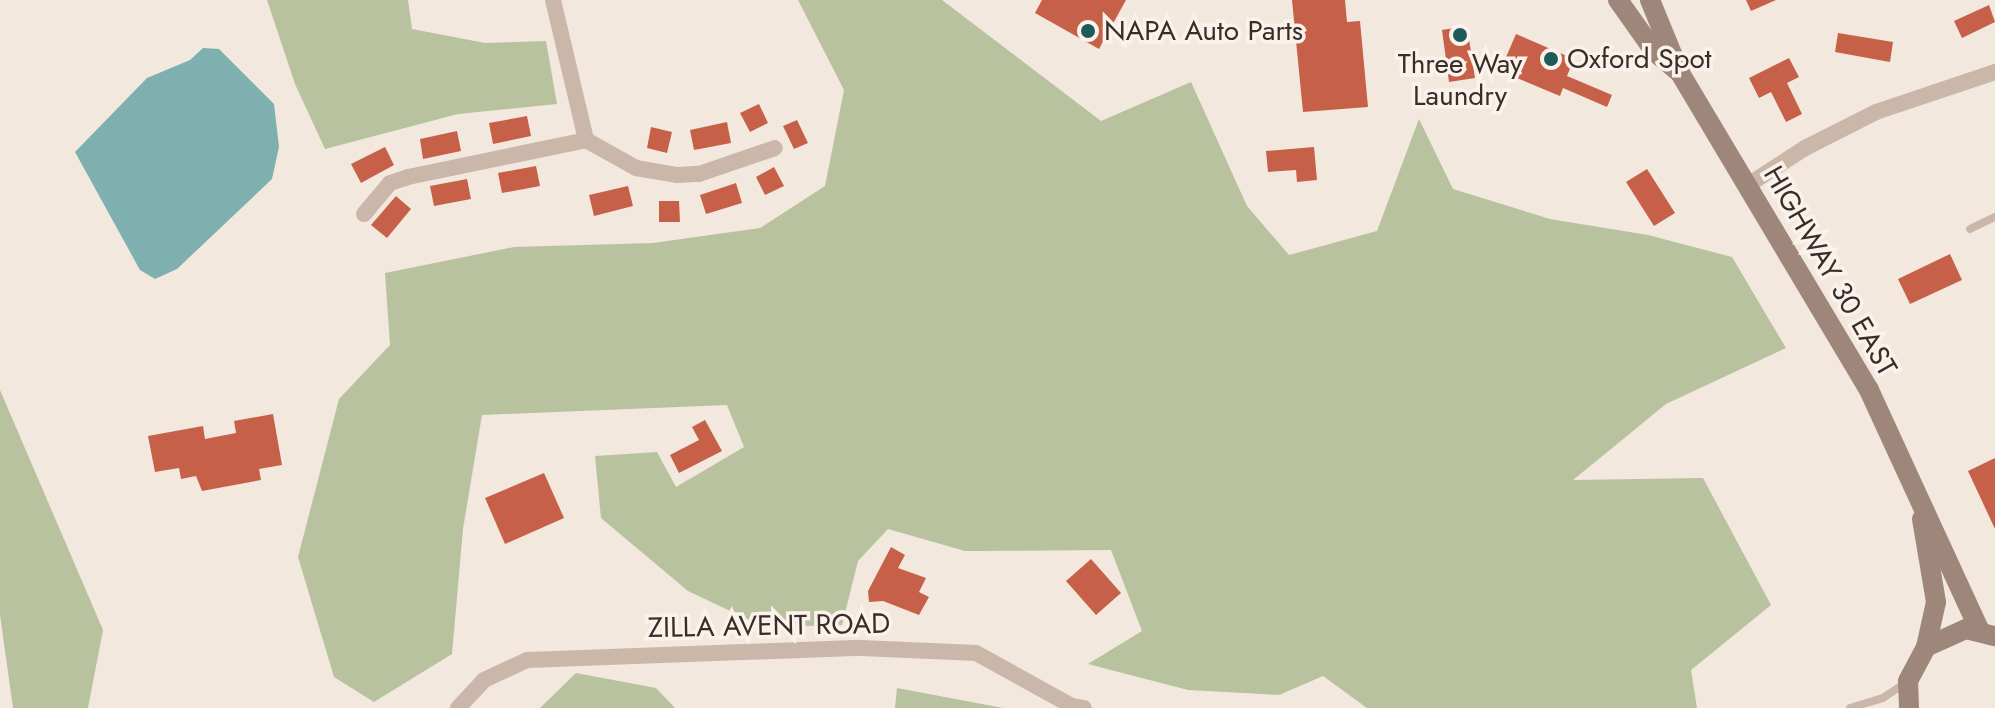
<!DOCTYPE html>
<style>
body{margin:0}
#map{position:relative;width:1995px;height:708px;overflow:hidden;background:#f3e8de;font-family:Jost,sans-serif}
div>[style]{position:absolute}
.green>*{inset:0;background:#b8c29e}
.water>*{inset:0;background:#7db0af}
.building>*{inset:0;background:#c66049}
.service>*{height:8px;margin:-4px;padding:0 4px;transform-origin:4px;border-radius:4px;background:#cbb7aa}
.minor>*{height:16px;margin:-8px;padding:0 8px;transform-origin:8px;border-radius:8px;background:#cbb7aa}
.secondary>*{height:20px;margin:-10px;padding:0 10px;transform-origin:10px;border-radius:10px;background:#9f867b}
.dots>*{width:22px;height:22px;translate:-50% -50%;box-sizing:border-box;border:4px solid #faf2eb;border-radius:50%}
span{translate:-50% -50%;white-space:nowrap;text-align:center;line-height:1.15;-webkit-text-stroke:7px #faf2eb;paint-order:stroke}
.poi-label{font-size:28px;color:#392d2a}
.left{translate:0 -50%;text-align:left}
.street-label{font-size:28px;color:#392d2a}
</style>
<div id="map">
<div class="green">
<div style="clip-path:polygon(267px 0,408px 0,412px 29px,485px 43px,546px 41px,557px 104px,458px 114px,325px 149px,295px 84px)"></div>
<div style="clip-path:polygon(798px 0,942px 0,1101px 121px,1191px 82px,1247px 206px,1289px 255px,1377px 231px,1419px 119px,1453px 189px,1550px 219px,1648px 235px,1732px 257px,1786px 348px,1666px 404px,1573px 480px,1703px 478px,1771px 605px,1691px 670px,1697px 708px,1367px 708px,1323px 676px,1279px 695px,1188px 690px,1088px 664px,1142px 631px,1111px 550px,965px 551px,888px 529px,858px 561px,842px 625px,764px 627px,688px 591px,601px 518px,595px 456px,657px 452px,676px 487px,744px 447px,727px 405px,482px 415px,463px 529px,452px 654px,374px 702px,334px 677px,298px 557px,339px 399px,390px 345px,385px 273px,514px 247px,653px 243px,760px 228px,825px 186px,844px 90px)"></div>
<div style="clip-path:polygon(0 390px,103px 630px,88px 708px,13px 708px,0 615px)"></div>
<div style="clip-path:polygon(576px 673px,656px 688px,675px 708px,540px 708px)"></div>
<div style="clip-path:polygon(897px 688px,1003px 708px,895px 708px)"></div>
</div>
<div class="water">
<div style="clip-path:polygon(203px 48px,219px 49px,274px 104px,279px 147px,272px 179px,177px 269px,155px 279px,140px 270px,75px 152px,147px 78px,190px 60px)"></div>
</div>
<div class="building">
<div style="clip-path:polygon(1042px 0,1126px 0,1099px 49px,1035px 13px)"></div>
<div style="clip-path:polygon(1292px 0,1345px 0,1347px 22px,1360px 21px,1368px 107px,1303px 112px)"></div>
<div style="clip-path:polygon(1746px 0,1776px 0,1751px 11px)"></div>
<div style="clip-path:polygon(1989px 5px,1995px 22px,1962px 38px,1954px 21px)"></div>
<div style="clip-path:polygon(1467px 26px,1475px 78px,1449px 82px,1442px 30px)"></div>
<div style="clip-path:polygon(1838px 33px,1893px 42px,1890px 62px,1835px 52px)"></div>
<div style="clip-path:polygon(1516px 34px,1574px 59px,1567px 76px,1612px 95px,1607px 107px,1563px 88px,1560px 96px,1500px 71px)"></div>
<div style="clip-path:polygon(1789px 58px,1799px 77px,1787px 83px,1802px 114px,1786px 122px,1771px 92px,1759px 98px,1749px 78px)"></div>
<div style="clip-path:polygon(759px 104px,768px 123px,750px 132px,740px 113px)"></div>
<div style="clip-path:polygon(527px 116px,531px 136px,493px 144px,489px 123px)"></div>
<div style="clip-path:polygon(797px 120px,808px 143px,794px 149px,783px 126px)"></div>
<div style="clip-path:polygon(727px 122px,731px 143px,694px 150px,690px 130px)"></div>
<div style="clip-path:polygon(651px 127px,672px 132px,667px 153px,647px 148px)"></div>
<div style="clip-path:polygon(457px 131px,461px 151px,423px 159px,420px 139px)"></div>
<div style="clip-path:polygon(385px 147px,394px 165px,361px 183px,351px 164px)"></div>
<div style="clip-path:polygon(1314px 147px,1317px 180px,1297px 182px,1296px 170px,1268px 172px,1266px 151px)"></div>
<div style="clip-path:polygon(536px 166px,540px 186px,502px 193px,498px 173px)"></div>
<div style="clip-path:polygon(774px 167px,784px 186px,765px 195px,756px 177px)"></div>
<div style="clip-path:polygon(1647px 169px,1675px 213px,1654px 226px,1626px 182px)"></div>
<div style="clip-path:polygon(467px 179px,471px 199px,434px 206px,430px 186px)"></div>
<div style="clip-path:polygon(736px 183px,742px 203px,706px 214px,700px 195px)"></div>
<div style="clip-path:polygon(628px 186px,633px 206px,594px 216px,589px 195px)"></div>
<div style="clip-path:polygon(396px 196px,411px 209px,387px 238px,371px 225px)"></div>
<div style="clip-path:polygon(659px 201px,679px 201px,680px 222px,659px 222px)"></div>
<div style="clip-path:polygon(1950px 254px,1962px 280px,1910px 304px,1898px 279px)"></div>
<div style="clip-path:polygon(273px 414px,282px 465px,259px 469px,261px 480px,202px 491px,196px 476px,181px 479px,179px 468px,155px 472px,148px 436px,203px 426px,205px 439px,236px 433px,234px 421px)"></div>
<div style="clip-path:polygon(705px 420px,722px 451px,679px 473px,670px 455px,699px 440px,692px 427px)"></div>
<div style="clip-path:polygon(1995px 458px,1995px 529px,1968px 471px)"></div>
<div style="clip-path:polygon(544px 473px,564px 518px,505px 544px,485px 498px)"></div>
<div style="clip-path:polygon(891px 547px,905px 555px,898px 568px,926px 578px,919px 592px,929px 597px,919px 615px,883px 601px,869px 602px,868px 591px)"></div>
<div style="clip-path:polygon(1091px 559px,1121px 593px,1096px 615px,1066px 581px)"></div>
</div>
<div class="service">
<div style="left:1970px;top:229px;width:28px;rotate:-26deg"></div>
<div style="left:1850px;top:708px;width:34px;rotate:-17deg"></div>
<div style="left:1883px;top:698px;width:25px;rotate:-34deg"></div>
</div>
<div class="minor">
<div style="left:553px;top:0;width:144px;rotate:76.7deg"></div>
<div style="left:586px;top:140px;width:57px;rotate:29.2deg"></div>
<div style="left:636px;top:168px;width:42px;rotate:9.7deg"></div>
<div style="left:677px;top:175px;width:22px;rotate:-3deg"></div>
<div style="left:699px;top:174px;width:80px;rotate:-18.9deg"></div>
<div style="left:1748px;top:185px;width:68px;rotate:-33deg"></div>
<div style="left:1805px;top:148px;width:80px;rotate:-26.9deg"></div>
<div style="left:1876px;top:112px;width:126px;rotate:-18.6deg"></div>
<div style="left:364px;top:214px;width:40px;rotate:-50deg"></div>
<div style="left:390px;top:183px;width:19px;rotate:-18deg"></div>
<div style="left:408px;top:177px;width:182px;rotate:-11.7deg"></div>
<div style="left:458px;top:708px;width:38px;rotate:-47deg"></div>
<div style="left:484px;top:680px;width:47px;rotate:-24.9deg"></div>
<div style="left:527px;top:660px;width:334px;rotate:-2.1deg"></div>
<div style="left:861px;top:648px;width:115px;rotate:2.5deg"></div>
<div style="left:976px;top:653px;width:110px;rotate:28.9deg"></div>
<div style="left:1072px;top:706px;width:12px;rotate:9deg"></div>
</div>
<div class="secondary">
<div style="left:1618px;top:0;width:64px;rotate:54.6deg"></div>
<div style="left:1655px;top:52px;width:33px;rotate:40deg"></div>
<div style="left:1650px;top:0;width:79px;rotate:67.7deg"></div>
<div style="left:1680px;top:73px;width:369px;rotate:59.2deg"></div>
<div style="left:1869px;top:390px;width:265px;rotate:65.3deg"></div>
<div style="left:1922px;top:519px;width:84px;rotate:80.4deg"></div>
<div style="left:1936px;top:602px;width:46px;rotate:102.5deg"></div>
<div style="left:1909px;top:708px;width:27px;rotate:-92deg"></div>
<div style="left:1908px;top:681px;width:38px;rotate:-62deg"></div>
<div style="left:1926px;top:647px;width:44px;rotate:-24.2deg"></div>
<div style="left:1966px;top:629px;width:30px;rotate:14deg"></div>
</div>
<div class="dots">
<div style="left:1088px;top:31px;background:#1f5a5a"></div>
<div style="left:1460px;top:35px;background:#1f5a5a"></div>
<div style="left:1551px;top:59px;background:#1f5a5a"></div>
</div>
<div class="poi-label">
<span class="left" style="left:1104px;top:31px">NAPA Auto Parts</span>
<span class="left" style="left:1567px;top:59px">Oxford Spot</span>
<span style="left:1460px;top:80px">Three Way<br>Laundry</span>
</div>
<div class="street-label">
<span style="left:1830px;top:271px;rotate:60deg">HIGHWAY 30 EAST</span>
<span style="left:769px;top:626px;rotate:-1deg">ZILLA AVENT ROAD</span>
</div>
</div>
